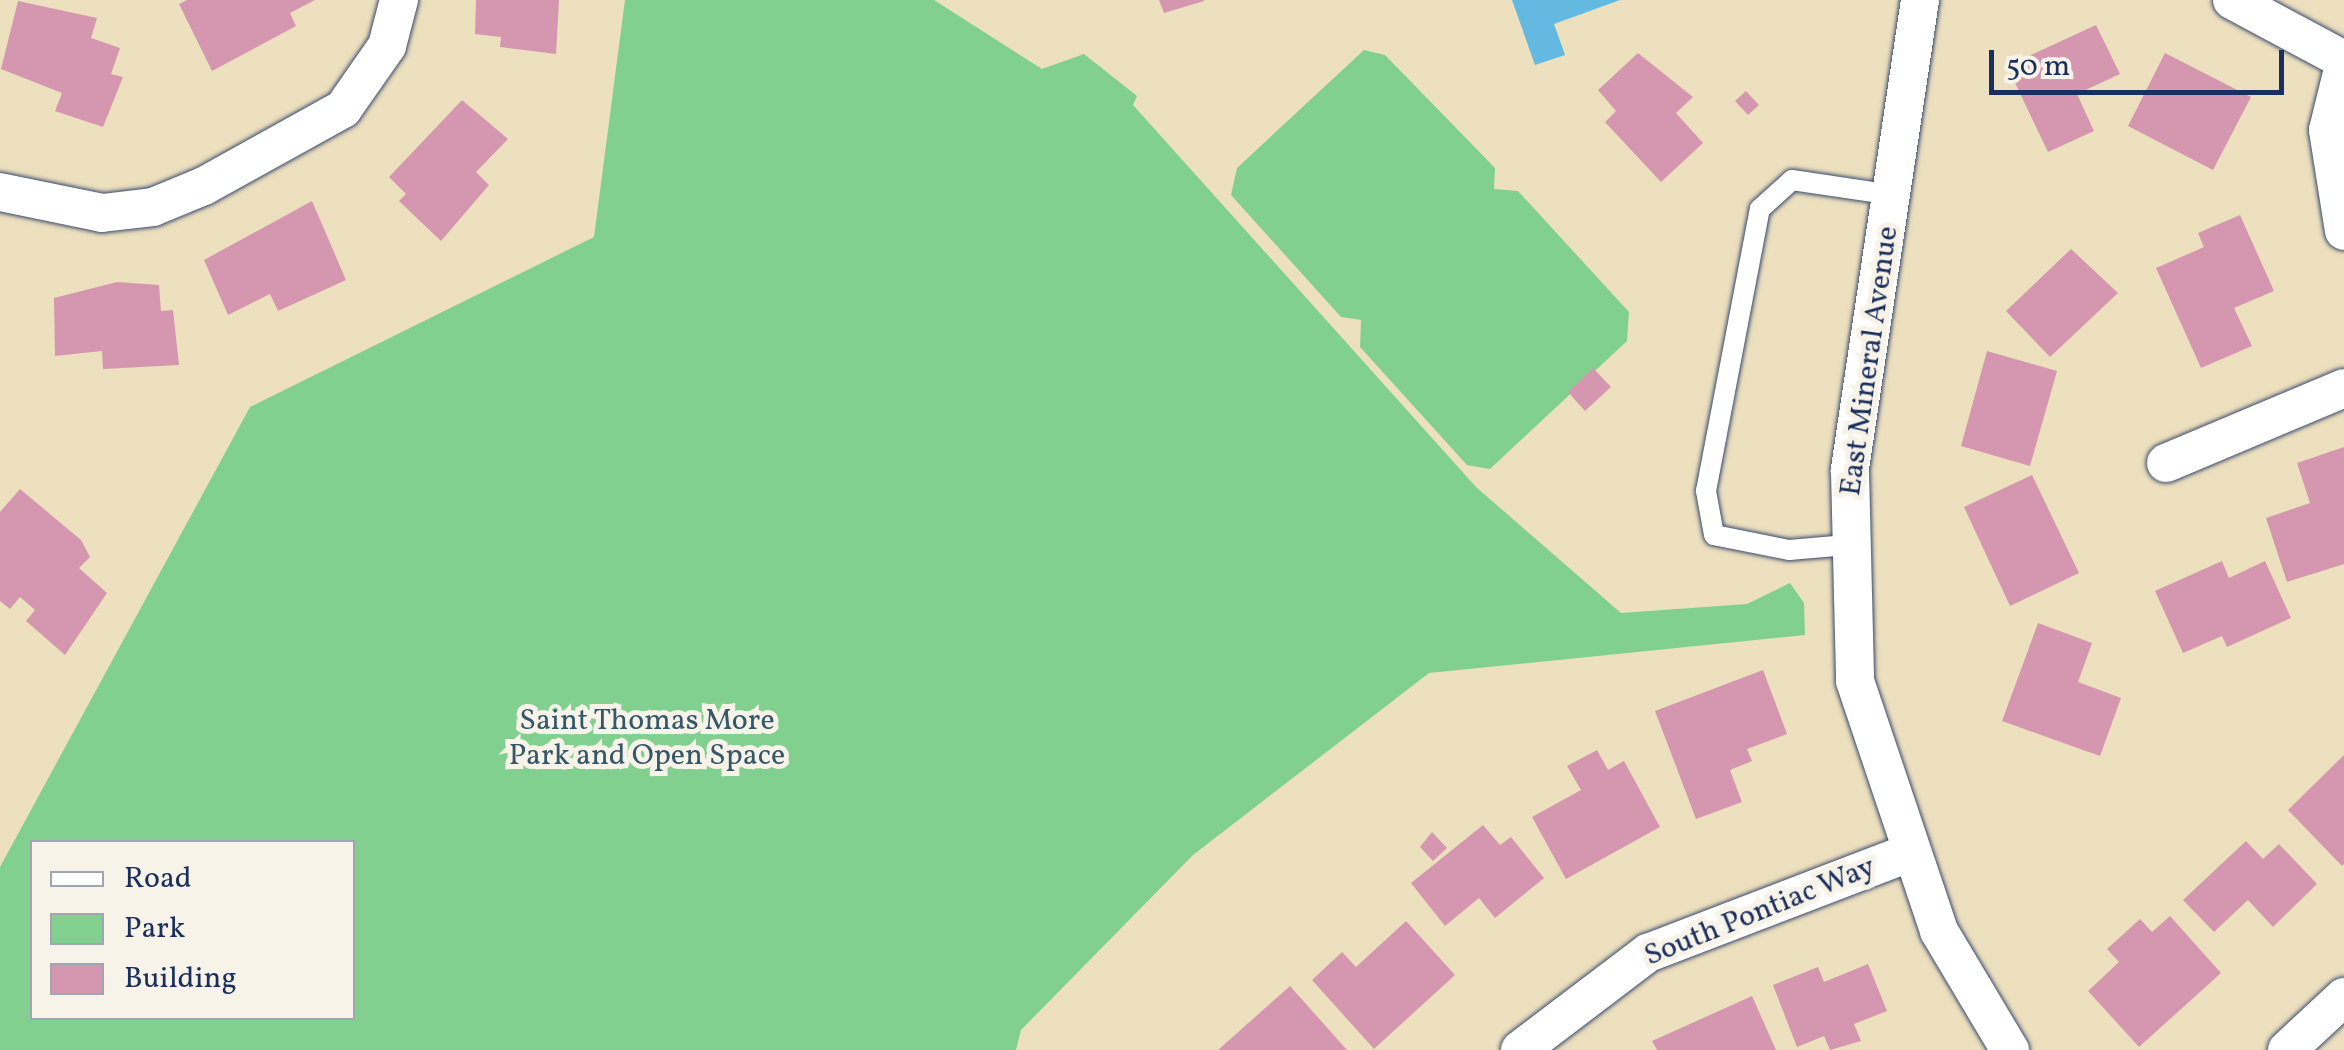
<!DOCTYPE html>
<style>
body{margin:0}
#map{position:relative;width:2344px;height:1050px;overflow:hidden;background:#ede0bf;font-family:Vollkorn,serif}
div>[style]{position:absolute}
.green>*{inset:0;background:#81d090}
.water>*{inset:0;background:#63b9e0}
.building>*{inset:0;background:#d597af}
.roads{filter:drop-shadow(0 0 2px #3a4a6d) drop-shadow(0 0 2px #3a4a6d)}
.lane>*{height:20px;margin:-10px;padding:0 10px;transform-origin:10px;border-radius:10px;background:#fff}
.street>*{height:38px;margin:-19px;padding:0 19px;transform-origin:19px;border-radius:19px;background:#fff}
span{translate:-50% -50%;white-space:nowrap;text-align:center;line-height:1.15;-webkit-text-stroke:10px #f7f3e8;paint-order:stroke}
.street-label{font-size:30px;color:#1b2f5e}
.park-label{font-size:30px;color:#34576a}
.legend{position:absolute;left:30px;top:840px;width:325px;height:180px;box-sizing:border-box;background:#f7f3e8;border:2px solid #9fa5b1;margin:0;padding:12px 18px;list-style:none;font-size:30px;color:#1b2f5e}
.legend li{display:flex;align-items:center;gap:20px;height:50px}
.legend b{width:50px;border:2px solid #9fa5b1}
.scale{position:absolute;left:1989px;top:50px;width:295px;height:45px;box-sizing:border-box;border:5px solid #1b2f5e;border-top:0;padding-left:12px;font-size:30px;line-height:35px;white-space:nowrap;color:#1b2f5e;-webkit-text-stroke:8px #f7f3e8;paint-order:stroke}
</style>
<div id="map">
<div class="green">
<div style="clip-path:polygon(evenodd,625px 0,934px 0,1042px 69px,1084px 54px,1137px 96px,1133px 105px,1476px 487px,1621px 613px,1747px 604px,1790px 583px,1804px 603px,1805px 635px,1429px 673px,1193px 855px,1021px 1030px,1016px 1050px,0 1050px,0 867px,250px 407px,594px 237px,625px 0,32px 842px,352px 842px,352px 1018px,32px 1018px,32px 842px)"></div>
<div style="clip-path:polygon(1364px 50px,1385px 55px,1495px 168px,1494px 189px,1518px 191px,1629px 312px,1627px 341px,1490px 469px,1467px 465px,1360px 347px,1361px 320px,1341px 317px,1231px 195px,1237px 168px)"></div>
</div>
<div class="water">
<div style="clip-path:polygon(1512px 0,1620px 0,1554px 24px,1565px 55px,1535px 65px)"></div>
</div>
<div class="building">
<div style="clip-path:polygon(187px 0,315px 0,290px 13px,296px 26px,212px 71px,179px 4px)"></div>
<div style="clip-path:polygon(476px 0,559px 0,556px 54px,500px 47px,501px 37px,475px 34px)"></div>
<div style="clip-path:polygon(1159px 0,1204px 0,1204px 1px,1164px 13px)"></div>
<div style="clip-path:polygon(18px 1px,97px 18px,91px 38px,120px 48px,111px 74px,123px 77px,103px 127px,55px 111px,62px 93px,1px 69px)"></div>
<div style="clip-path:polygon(2096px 25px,2120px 74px,2077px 94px,2094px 131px,2048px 152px,2007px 66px)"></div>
<div style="clip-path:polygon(1638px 53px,1693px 97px,1676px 113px,1703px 143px,1661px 182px,1605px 122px,1616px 111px,1598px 90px)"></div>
<div style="clip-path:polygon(2165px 53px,2251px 97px,2213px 170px,2128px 126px)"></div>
<div style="clip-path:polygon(1746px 91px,1759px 105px,1748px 115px,1735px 101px)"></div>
<div style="clip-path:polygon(462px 100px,508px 139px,476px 172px,489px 185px,441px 241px,399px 201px,406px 194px,389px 177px)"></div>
<div style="clip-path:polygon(312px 201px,346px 280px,278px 311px,270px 294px,228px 315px,204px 260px)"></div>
<div style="clip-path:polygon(2240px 215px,2274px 291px,2234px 308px,2252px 346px,2201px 368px,2156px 268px,2204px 247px,2198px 233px)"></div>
<div style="clip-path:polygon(2071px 249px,2118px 293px,2050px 357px,2006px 311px)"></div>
<div style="clip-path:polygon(117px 282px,159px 285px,161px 311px,173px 310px,179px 365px,103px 369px,102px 351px,55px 356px,54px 298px)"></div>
<div style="clip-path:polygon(1987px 351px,2057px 371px,2030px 466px,1961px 446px)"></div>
<div style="clip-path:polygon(1593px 368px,1611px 387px,1585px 411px,1568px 392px)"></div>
<div style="clip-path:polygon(2344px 447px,2344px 564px,2287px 582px,2266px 518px,2310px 503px,2297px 463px)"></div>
<div style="clip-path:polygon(2032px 475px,2079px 573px,2010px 606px,1964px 507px)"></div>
<div style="clip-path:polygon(20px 489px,81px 540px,90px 557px,79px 568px,107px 593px,65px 655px,26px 621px,35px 610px,20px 597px,10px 609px,0 601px,0 512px)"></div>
<div style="clip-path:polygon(2222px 561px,2229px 578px,2265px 561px,2291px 618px,2227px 647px,2222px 636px,2183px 653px,2155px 591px)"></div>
<div style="clip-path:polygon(2038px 623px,2092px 643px,2078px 682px,2121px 698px,2100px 756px,2002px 721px)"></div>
<div style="clip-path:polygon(1763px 670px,1787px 734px,1747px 749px,1752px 761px,1730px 770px,1742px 802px,1696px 819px,1655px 711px)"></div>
<div style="clip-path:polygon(1597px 750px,1608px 770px,1624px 761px,1660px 827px,1566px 879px,1532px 817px,1581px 790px,1567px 766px)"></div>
<div style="clip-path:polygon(2344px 755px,2344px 864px,2342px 866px,2288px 810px)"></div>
<div style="clip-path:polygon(1483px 825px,1500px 845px,1511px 837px,1544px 878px,1495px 918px,1479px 898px,1445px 926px,1411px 883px)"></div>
<div style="clip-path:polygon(1432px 832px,1447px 848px,1433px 861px,1420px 847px)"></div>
<div style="clip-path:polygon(2246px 841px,2263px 859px,2279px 844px,2317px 884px,2273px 927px,2248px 900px,2214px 932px,2183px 900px)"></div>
<div style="clip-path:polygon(2170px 916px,2221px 973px,2139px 1047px,2088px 991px,2119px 962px,2107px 949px,2140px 919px,2152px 932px)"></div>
<div style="clip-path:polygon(1406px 921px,1455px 975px,1374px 1049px,1312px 980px,1342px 952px,1356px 967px)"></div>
<div style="clip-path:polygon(1868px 964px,1887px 1011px,1854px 1024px,1861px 1041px,1830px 1050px,1824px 1036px,1797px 1047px,1773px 985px,1818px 967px,1824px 982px)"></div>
<div style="clip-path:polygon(1290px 986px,1347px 1050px,1218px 1050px)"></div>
<div style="clip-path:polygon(1752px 996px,1776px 1050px,1657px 1050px,1652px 1041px)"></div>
</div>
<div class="roads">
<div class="lane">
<div style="left:1847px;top:545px;width:58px;rotate:175.1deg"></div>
<div style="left:1789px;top:550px;width:76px;rotate:-168.7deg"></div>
<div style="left:1714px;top:535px;width:45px;rotate:-100.3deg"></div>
<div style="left:1706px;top:491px;width:287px;rotate:-79.2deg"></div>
<div style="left:1760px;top:209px;width:43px;rotate:-42.2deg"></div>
<div style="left:1792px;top:180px;width:103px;rotate:8.4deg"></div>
</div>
<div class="street">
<div style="left:1920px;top:0;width:476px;rotate:98.5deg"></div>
<div style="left:1850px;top:471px;width:210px;rotate:88.6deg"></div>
<div style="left:1855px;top:681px;width:264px;rotate:71.4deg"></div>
<div style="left:1939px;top:931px;width:139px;rotate:59.2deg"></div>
<div style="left:2232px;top:0;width:127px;rotate:28.2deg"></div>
<div style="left:2344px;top:65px;width:67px;rotate:103.8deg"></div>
<div style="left:2328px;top:130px;width:102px;rotate:81deg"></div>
<div style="left:0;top:192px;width:104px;rotate:11.6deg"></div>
<div style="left:102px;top:213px;width:51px;rotate:-6.7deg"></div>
<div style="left:153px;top:207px;width:55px;rotate:-22.4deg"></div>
<div style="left:204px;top:186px;width:159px;rotate:-29deg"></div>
<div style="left:343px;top:109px;width:77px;rotate:-55.1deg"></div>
<div style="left:387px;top:46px;width:48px;rotate:-75.4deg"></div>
<div style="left:2166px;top:463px;width:193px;rotate:-22.8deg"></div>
<div style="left:1520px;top:1050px;width:161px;rotate:-37.2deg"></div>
<div style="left:1648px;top:953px;width:279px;rotate:-21deg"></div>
<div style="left:2287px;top:1050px;width:78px;rotate:-42.9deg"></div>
</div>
</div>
<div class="street-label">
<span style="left:1870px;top:361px;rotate:-82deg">East Mineral Avenue</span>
<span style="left:1760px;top:912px;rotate:-22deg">South Pontiac Way</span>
</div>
<div class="park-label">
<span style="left:647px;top:738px">Saint Thomas More<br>Park and Open Space</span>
</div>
<ul class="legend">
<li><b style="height:12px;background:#fff"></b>Road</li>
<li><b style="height:28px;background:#81d090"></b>Park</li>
<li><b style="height:28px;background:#d597af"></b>Building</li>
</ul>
<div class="scale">50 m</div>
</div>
